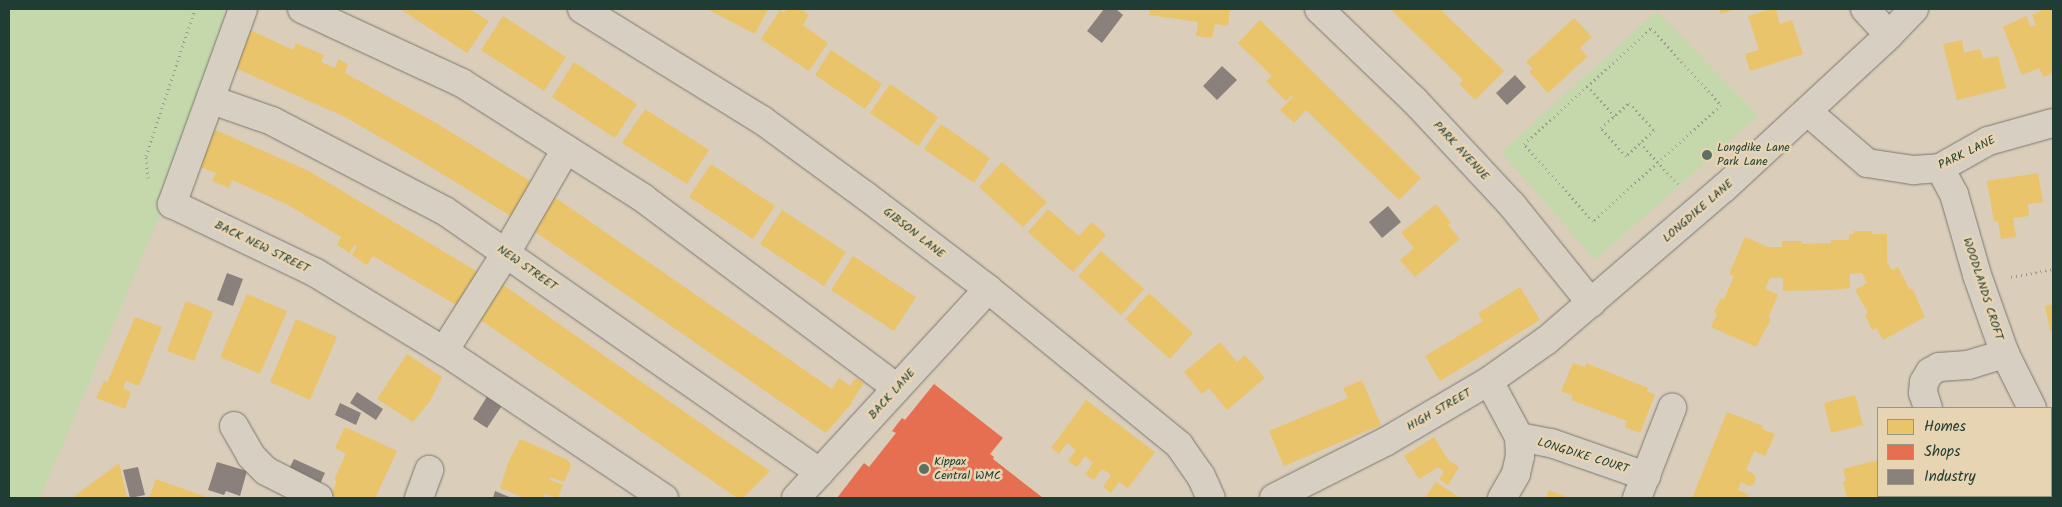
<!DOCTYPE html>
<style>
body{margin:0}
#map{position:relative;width:2062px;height:507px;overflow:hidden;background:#dacdba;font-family:Kalam,sans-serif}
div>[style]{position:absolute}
.green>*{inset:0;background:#c5d8ac}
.homes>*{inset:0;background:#e9c46a}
.shops>*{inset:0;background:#e76f51}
.industry>*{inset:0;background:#8a817c}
.path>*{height:3px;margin-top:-1.5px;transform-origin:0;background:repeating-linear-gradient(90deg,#9b9990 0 1px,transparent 0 5px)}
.roads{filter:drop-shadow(0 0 1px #79786e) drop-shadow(0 0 1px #79786e)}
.minor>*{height:28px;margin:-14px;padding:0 14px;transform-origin:14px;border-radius:14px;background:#d7cfc2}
.major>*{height:28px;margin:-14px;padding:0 14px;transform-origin:14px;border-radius:14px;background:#d7cfc2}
.dots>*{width:14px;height:14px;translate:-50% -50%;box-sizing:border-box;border:2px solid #e7d4b2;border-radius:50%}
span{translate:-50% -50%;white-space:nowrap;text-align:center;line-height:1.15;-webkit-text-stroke:5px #e7d4b2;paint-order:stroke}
.poi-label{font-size:12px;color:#1f3d34}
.left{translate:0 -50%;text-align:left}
.street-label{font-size:12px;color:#1f3d34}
.frame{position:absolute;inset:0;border:10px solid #1f3d34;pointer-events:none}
.legend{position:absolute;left:1877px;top:407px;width:175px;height:90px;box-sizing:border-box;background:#e7d4b2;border:1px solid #979880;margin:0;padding:6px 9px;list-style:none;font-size:15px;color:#1f3d34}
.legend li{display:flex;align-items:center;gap:10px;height:25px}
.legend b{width:25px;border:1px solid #979880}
</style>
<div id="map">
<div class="green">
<div style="clip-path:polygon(9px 9px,226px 9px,162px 210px,40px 498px,9px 498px)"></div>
<div style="clip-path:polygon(1657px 11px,1758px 116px,1595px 260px,1501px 152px)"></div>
</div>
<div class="homes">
<div style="clip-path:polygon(405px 9px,469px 9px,489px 21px,467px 53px,403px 11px)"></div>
<div style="clip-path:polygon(707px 9px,768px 9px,755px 34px)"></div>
<div style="clip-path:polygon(787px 9px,801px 9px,809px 15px,803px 25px,828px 43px,809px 71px,761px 39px,780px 10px,784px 13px)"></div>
<div style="clip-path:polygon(1150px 9px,1230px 9px,1228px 26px,1215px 24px,1212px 38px,1196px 36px,1198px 22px,1149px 15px)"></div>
<div style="clip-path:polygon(1390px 9px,1440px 9px,1504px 71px,1475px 100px,1459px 84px,1463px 80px)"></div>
<div style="clip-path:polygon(1719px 9px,1736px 9px,1721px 14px)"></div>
<div style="clip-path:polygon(1771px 9px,1776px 9px,1780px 24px,1792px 20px,1803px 54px,1750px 71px,1745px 54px,1759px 50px,1748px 16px)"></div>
<div style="clip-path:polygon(2045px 9px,2053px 9px,2053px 73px,2044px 77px,2039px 68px,2022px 75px,2003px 27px,2026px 16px,2031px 27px,2036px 25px,2032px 15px)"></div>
<div style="clip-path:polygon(503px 16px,566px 57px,544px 91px,481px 50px)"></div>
<div style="clip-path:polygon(1574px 18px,1592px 37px,1580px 48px,1587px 57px,1548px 93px,1529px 72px,1533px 69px,1526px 62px)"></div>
<div style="clip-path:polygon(1260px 20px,1421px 178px,1399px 200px,1306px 110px,1294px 123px,1280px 110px,1293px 97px,1292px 95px,1286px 101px,1266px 81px,1272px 76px,1238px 43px)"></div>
<div style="clip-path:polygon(250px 30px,293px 50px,296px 43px,324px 55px,321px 62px,335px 68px,338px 59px,348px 64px,345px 73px,436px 123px,540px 187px,519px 221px,416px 158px,345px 117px,233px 67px)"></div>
<div style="clip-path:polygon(1962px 40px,1964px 53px,1980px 49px,1983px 59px,1998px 56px,2006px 88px,1957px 100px,1943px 44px)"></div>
<div style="clip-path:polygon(831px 50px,882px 84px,865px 109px,815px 75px)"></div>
<div style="clip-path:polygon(574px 62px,637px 104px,615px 138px,552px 97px)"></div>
<div style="clip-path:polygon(890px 84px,938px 117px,918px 146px,870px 113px)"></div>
<div style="clip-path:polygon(645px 109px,709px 150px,687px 184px,622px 143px)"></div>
<div style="clip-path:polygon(941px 124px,990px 158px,974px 183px,924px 149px)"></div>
<div style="clip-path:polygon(213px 129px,307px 170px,483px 275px,463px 309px,373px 256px,367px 265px,352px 255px,357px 246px,354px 245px,350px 253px,337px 245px,341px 237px,288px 205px,232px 180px,229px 188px,212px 181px,216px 173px,197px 166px)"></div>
<div style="clip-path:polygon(1002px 162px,1047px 202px,1023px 227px,979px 187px)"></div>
<div style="clip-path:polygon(711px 164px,775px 206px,753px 239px,689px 197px)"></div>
<div style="clip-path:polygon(2038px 173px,2043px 202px,2028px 204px,2029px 216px,2013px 218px,2016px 237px,2001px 239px,1998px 221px,1994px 222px,1987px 181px)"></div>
<div style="clip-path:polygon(553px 196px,832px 389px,839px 378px,850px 386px,856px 378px,864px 383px,851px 402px,852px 403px,826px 433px,531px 229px)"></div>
<div style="clip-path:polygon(1436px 204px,1451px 223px,1448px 225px,1460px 239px,1415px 277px,1400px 260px,1414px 248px,1401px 233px)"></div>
<div style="clip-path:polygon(1048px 209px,1079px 236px,1092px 222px,1106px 235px,1073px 272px,1028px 232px)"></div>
<div style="clip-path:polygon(782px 210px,846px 252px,824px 286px,760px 244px)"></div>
<div style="clip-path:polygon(1854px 231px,1872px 231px,1872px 234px,1887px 234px,1887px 262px,1892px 270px,1898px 267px,1910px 290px,1912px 288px,1925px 317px,1883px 340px,1876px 328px,1872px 330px,1865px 315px,1868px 313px,1855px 290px,1867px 283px,1862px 273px,1850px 274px,1850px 288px,1832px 290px,1783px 291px,1783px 278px,1770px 278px,1765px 289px,1778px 295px,1768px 318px,1771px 319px,1756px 347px,1711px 327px,1717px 314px,1714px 312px,1721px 298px,1724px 299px,1734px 276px,1729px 274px,1745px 237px,1768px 247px,1782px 247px,1782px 241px,1802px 241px,1802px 244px,1831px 243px,1831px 240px,1849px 240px,1849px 234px,1854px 234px)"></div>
<div style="clip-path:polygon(1101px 251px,1144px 289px,1121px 315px,1078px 276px)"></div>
<div style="clip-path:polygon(853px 256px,916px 297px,894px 331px,831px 290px)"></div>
<div style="clip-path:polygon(499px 282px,716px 434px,770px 471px,743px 498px,737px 498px,475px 316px)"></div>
<div style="clip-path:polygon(1520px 287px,1540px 320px,1440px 381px,1425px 356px,1483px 321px,1478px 313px)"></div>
<div style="clip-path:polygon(1149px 293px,1193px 333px,1170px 359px,1125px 319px)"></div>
<div style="clip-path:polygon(247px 294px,287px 311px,260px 374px,220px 357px)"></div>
<div style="clip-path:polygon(186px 301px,213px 312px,194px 361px,167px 351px)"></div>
<div style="clip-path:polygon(2053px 304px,2053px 331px,2050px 331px,2045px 306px)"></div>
<div style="clip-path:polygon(135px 317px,162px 327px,139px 386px,126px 381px,123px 388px,131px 392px,125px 409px,96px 398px,104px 381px,107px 383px)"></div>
<div style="clip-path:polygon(296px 319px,337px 337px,310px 400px,270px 382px)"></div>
<div style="clip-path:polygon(1220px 342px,1237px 362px,1245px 355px,1265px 378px,1227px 410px,1209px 388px,1202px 394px,1184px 372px)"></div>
<div style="clip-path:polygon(407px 354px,442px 377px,430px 401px,413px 422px,377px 399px)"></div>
<div style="clip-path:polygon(1573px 363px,1585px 367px,1586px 363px,1648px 388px,1647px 391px,1655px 395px,1640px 433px,1625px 427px,1627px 421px,1571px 400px,1573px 396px,1561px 391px)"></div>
<div style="clip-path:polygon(1362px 380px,1381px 425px,1284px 466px,1269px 431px,1348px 398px,1343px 388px)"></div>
<div style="clip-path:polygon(1855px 395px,1863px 425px,1831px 433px,1824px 403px)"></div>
<div style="clip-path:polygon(1086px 400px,1155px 452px,1128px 488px,1119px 482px,1111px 493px,1103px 487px,1111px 475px,1102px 469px,1094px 480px,1085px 474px,1093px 463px,1085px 456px,1077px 467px,1068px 461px,1076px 450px,1067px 443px,1059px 454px,1051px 448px)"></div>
<div style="clip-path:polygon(1727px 412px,1763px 426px,1762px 429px,1775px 434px,1765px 456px,1754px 451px,1746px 470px,1754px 474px,1756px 479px,1754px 484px,1749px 486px,1741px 482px,1738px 490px,1748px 494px,1747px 498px,1692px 498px)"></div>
<div style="clip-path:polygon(345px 427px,397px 451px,375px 498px,339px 498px,331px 495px,337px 481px,334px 480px,346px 454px,335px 448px)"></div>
<div style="clip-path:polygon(1434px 437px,1448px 460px,1459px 467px,1448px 485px,1439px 479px,1444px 472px,1438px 467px,1419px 479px,1404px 456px)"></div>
<div style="clip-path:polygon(520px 439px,568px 460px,571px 466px,564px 482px,551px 477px,550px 480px,563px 485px,558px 498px,544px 494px,543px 498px,525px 498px,500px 488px,508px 463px)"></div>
<div style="clip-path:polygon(1878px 460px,1878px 496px,1899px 496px,1900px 498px,1847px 498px,1843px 482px,1846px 481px,1843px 469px)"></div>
<div style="clip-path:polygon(119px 463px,127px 497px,125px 498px,72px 498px)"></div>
<div style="clip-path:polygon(156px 479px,209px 498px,149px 498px)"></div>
<div style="clip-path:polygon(1436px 482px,1460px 498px,1425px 498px)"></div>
<div style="clip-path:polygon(1549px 490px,1569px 498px,1546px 498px)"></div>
<div style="clip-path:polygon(1998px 496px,2034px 496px,2037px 498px,1996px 498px)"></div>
</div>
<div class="shops">
<div style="clip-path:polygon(934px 384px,1003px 438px,990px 454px,994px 457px,993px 459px,1043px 498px,837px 498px,864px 463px,869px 467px,896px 433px,892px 431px,902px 418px,905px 420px)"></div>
</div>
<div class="industry">
<div style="clip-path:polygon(1104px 9px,1116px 9px,1123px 15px,1102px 43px,1087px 31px)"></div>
<div style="clip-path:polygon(1222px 66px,1237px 80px,1217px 100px,1203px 86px)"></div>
<div style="clip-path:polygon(1515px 75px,1526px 87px,1507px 105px,1496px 93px)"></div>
<div style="clip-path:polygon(1388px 206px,1401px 222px,1382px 238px,1369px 222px)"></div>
<div style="clip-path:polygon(227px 273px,243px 279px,233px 306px,217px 300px)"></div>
<div style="clip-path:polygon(357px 392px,383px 409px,376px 420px,350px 403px)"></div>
<div style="clip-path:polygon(488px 395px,503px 404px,487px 428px,473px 419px)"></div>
<div style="clip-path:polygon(340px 403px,361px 413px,356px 425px,335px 415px)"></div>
<div style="clip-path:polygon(294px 459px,325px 473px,318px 488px,287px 473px)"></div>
<div style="clip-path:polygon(217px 462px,247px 471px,240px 496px,226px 491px,224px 495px,208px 490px)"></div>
<div style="clip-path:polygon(138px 467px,145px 495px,130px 498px,123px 470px)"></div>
<div style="clip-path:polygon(495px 491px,512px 498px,493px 498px)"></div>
</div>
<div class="path">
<div style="left:1651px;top:28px;width:104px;rotate:47.7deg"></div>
<div style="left:1721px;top:105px;width:173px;rotate:137.8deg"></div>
<div style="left:1593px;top:221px;width:103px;rotate:-131.9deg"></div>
<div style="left:1524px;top:144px;width:172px;rotate:-42.4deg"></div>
<div style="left:1587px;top:86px;width:41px;rotate:47deg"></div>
<div style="left:1629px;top:103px;width:37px;rotate:47deg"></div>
<div style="left:1654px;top:130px;width:38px;rotate:137deg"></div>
<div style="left:1626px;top:156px;width:38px;rotate:-132deg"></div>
<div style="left:1601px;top:128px;width:38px;rotate:-42deg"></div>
<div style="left:1640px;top:143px;width:59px;rotate:47.1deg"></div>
<div style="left:148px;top:178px;width:22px;rotate:-95deg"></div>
<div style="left:146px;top:156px;width:155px;rotate:-71.6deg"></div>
<div style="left:2011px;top:277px;width:43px;rotate:-10.8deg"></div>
</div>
<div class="roads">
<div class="minor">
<div style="left:243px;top:9px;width:208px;rotate:110deg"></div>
<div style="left:172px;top:204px;width:160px;rotate:25.6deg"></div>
<div style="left:316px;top:273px;width:150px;rotate:31.4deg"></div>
<div style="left:444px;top:351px;width:265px;rotate:33.8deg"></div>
<div style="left:302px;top:9px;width:176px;rotate:24.8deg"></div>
<div style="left:462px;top:83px;width:214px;rotate:32.4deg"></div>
<div style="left:643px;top:198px;width:317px;rotate:36.8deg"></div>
<div style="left:582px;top:9px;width:211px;rotate:31.7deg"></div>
<div style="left:762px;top:120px;width:129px;rotate:36.2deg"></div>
<div style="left:866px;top:196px;width:153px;rotate:37.3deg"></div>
<div style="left:988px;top:289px;width:247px;rotate:39.2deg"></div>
<div style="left:1179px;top:445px;width:38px;rotate:55deg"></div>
<div style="left:1201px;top:476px;width:24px;rotate:66deg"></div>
<div style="left:1319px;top:9px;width:132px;rotate:43.8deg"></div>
<div style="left:1414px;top:100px;width:144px;rotate:47deg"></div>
<div style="left:1512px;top:205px;width:126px;rotate:51.1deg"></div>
<div style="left:1865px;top:9px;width:35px;rotate:47deg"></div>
<div style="left:212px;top:100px;width:64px;rotate:19.3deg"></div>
<div style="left:272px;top:121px;width:195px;rotate:27.5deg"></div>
<div style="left:445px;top:211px;width:457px;rotate:34.9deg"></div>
<div style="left:1808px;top:112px;width:78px;rotate:40.8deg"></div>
<div style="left:1867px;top:163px;width:47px;rotate:8.7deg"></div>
<div style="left:1913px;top:170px;width:27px;rotate:-4deg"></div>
<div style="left:1940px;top:168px;width:55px;rotate:-29.4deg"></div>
<div style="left:1988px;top:141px;width:67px;rotate:-15.5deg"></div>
<div style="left:1940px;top:168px;width:30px;rotate:62deg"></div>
<div style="left:1954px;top:194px;width:84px;rotate:74.1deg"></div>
<div style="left:1977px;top:275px;width:84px;rotate:70.5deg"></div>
<div style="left:2005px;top:354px;width:60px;rotate:63.4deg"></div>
<div style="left:444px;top:351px;width:116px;rotate:-57.7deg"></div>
<div style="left:506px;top:253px;width:120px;rotate:-60deg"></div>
<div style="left:1489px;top:381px;width:64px;rotate:61.8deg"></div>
<div style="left:1519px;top:437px;width:19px;rotate:87deg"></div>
<div style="left:1520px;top:456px;width:18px;rotate:103deg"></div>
<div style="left:1516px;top:474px;width:28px;rotate:120deg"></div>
<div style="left:1928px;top:408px;width:16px;rotate:-108deg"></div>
<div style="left:1923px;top:393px;width:11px;rotate:-85deg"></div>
<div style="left:1924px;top:382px;width:12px;rotate:-59deg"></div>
<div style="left:1930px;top:372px;width:10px;rotate:-29deg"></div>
<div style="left:1939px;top:367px;width:29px;rotate:-4deg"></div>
<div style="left:1968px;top:365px;width:39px;rotate:-17deg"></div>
<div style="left:234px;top:426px;width:34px;rotate:60deg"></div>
<div style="left:251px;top:456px;width:21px;rotate:45deg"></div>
<div style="left:266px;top:471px;width:59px;rotate:27deg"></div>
<div style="left:1519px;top:437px;width:33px;rotate:11deg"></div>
<div style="left:1551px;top:443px;width:101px;rotate:19.2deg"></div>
<div style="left:2051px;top:438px;width:4px;rotate:63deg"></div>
<div style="left:419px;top:498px;width:30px;rotate:-70deg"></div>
<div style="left:796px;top:498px;width:284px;rotate:-47.4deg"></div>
<div style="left:1637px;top:498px;width:97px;rotate:-68.7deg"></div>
</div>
<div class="major">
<div style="left:1274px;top:498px;width:124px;rotate:-26.8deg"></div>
<div style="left:1385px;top:442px;width:121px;rotate:-30.4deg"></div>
<div style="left:1489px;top:381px;width:71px;rotate:-35.3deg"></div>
<div style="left:1547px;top:340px;width:233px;rotate:-40.7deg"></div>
<div style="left:1724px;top:188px;width:225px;rotate:-42.8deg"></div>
<div style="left:1889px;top:35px;width:36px;rotate:-46deg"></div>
</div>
</div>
<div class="dots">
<div style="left:1707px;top:155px;background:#606f63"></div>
<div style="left:924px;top:469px;background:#606f63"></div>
</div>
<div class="poi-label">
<span class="left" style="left:1717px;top:155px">Longdike Lane<br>Park Lane</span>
<span class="left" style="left:934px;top:469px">Kippax<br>Central WMC</span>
</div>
<div class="street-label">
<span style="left:1461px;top:151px;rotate:47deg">PARK AVENUE</span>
<span style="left:1967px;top:153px;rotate:-26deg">PARK LANE</span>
<span style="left:1698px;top:211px;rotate:-41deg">LONGDIKE LANE</span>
<span style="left:914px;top:233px;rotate:38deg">GIBSON LANE</span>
<span style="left:262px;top:247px;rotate:26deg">BACK NEW STREET</span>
<span style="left:527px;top:268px;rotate:35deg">NEW STREET</span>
<span style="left:1983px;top:289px;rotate:72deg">WOODLANDS CROFT</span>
<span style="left:892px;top:394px;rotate:-48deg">BACK LANE</span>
<span style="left:1439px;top:410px;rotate:-30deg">HIGH STREET</span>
<span style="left:1583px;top:456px;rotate:17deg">LONGDIKE COURT</span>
</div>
<div class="frame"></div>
<ul class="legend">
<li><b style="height:14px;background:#e9c46a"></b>Homes</li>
<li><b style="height:14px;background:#e76f51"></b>Shops</li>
<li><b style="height:14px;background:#8a817c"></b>Industry</li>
</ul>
</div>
